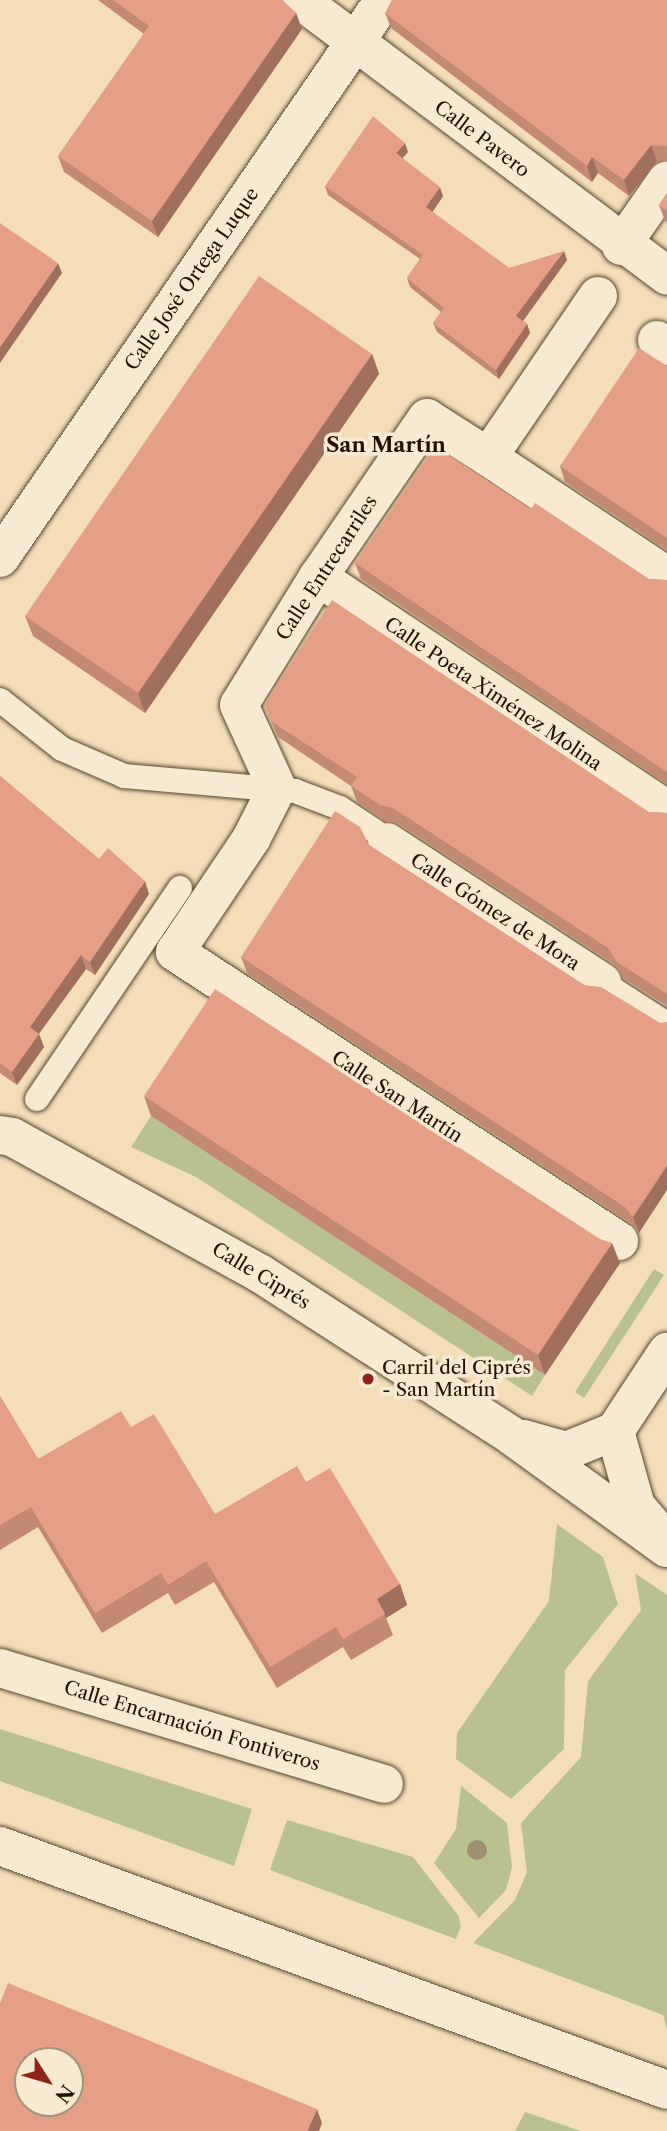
<!DOCTYPE html>
<meta charset="utf-8">
<style>
body{margin:0}
#map{position:relative;width:667px;height:2131px;overflow:hidden;background:#f4deba;font-family:"Libre Caslon Text",serif}
div>[style]{position:absolute}
.green>*{inset:0;background:#bac191}
.roads{filter:drop-shadow(0 0 2px #56462f) drop-shadow(0 0 2px #56462f)}
.lane>*{height:24px;margin:-12px;padding:0 12px;transform-origin:12px;border-radius:12px;background:#f8ead2}
.street>*{height:38px;margin:-19px;padding:0 19px;transform-origin:19px;border-radius:19px;background:#f8ead2}
.secondary>*{height:38px;margin:-19px;padding:0 19px;transform-origin:19px;border-radius:19px;background:#f8ead2}
.trees>*{width:20px;height:20px;margin:-10px;border-radius:50%;background:#9e9070}
.wall>*{inset:0;background:#c48973}
.shaded-wall>*{inset:0;background:#a06f5e}
.building>*{inset:0;background:#e49f86}
.dots>*{width:19px;height:19px;translate:-50% -50%;box-sizing:border-box;border:4px solid #f8ead2;border-radius:50%}
span{translate:-50% -50%;white-space:nowrap;text-align:center;line-height:1.15;-webkit-text-stroke:7px #f8ead2;paint-order:stroke}
.street-label{font-size:19px;color:#221301}
.poi-label{font-size:19px;color:#221301}
.left{translate:0 -50%;text-align:left}
.neighbourhood-label{font-size:21px;color:#221301;font-weight:700}
.north{position:absolute;left:14px;top:2047px;width:70px;height:70px;box-sizing:border-box;background:#f8ead2;border:2px solid #a2947e;border-radius:50%;rotate:127deg;font-size:19px;font-weight:700;line-height:28px;text-align:center;color:#221301}
.north::after{content:'';display:block;margin:auto;width:24px;height:32px;background:#8f2418;clip-path:polygon(50% 0,100% 100%,50% 72%,0 100%)}
</style>
<div id="map">
<div class="green">
<div style="clip-path:polygon(151px 1116px,545px 1375px,532px 1396px,196px 1177px,131px 1147px)"></div>
<div style="clip-path:polygon(654px 1269px,664px 1275px,584px 1398px,575px 1392px)"></div>
<div style="clip-path:polygon(557px 1524px,603px 1557px,618px 1604px,565px 1670px,564px 1749px,511px 1799px,456px 1759px,457px 1733px,549px 1601px)"></div>
<div style="clip-path:polygon(635px 1573px,667px 1595px,667px 2029px,663px 2015px,473px 1943px,515px 1900px,527px 1872px,521px 1823px,581px 1757px,588px 1681px,641px 1610px)"></div>
<div style="clip-path:polygon(0 1729px,252px 1809px,234px 1866px,0 1781px)"></div>
<div style="clip-path:polygon(461px 1786px,507px 1823px,512px 1867px,506px 1890px,479px 1918px,434px 1863px,456px 1829px)"></div>
<div style="clip-path:polygon(287px 1820px,413px 1857px,458px 1915px,461px 1926px,456px 1939px,270px 1870px)"></div>
<div style="clip-path:polygon(525px 2112px,581px 2131px,515px 2131px)"></div>
</div>
<div class="roads">
<div class="lane">
<div style="left:0;top:700px;width:79px;rotate:38.3deg"></div>
<div style="left:62px;top:749px;width:68px;rotate:23.5deg"></div>
<div style="left:124px;top:776px;width:172px;rotate:5deg"></div>
<div style="left:295px;top:791px;width:48px;rotate:20.7deg"></div>
<div style="left:340px;top:808px;width:43px;rotate:33.7deg"></div>
<div style="left:613px;top:989px;width:64px;rotate:32.9deg"></div>
<div style="left:37px;top:1099px;width:255px;rotate:-55.9deg"></div>
</div>
<div class="street">
<div style="left:300px;top:0;width:459px;rotate:36.9deg"></div>
<div style="left:621px;top:246px;width:80px;rotate:-55.1deg"></div>
<div style="left:598px;top:296px;width:195px;rotate:124.3deg"></div>
<div style="left:488px;top:457px;width:72px;rotate:-147.4deg"></div>
<div style="left:427px;top:418px;width:193px;rotate:124.4deg"></div>
<div style="left:318px;top:577px;width:150px;rotate:121.7deg"></div>
<div style="left:239px;top:705px;width:91px;rotate:65.4deg"></div>
<div style="left:277px;top:788px;width:57px;rotate:117deg"></div>
<div style="left:251px;top:839px;width:136px;rotate:123.9deg"></div>
<div style="left:175px;top:952px;width:530px;rotate:33.06deg"></div>
<div style="left:657px;top:340px;width:12px;rotate:31deg"></div>
<div style="left:488px;top:457px;width:215px;rotate:33.6deg"></div>
<div style="left:0;top:558px;width:677px;rotate:-55.47deg"></div>
<div style="left:318px;top:577px;width:420px;rotate:33.7deg"></div>
<div style="left:387px;top:842px;width:257px;rotate:33.1deg"></div>
<div style="left:0;top:1668px;width:401px;rotate:16.8deg"></div>
</div>
<div class="secondary">
<div style="left:0;top:1135px;width:12px;rotate:9deg"></div>
<div style="left:12px;top:1137px;width:284px;rotate:28.8deg"></div>
<div style="left:261px;top:1274px;width:299px;rotate:32.8deg"></div>
<div style="left:512px;top:1436px;width:191px;rotate:35.9deg"></div>
<div style="left:615px;top:1431px;width:78px;rotate:74.4deg"></div>
<div style="left:636px;top:1506px;width:35px;rotate:50deg"></div>
<div style="left:615px;top:1431px;width:95px;rotate:-56.6deg"></div>
<div style="left:524px;top:1439px;width:44px;rotate:15.9deg"></div>
<div style="left:566px;top:1451px;width:53px;rotate:-22.2deg"></div>
<div style="left:0;top:1846px;width:710px;rotate:20.09deg"></div>
</div>
</div>
<div class="trees">
<div style="left:477px;top:1850px"></div>
</div>
<div class="wall">
<div style="clip-path:polygon(98px 0,282px 0,296px 13px,302px 29px,158px 237px,64px 172px,58px 156px,144px 34px)"></div>
<div style="clip-path:polygon(667px 0,667px 161px,657px 161px,629px 196px,598px 173px,592px 182px,391px 28px,385px 13px)"></div>
<div style="clip-path:polygon(408px 152px,402px 158px,443px 196px,432px 212px,509px 268px,567px 260px,523px 321px,527px 324px,530px 333px,499px 379px,437px 332px,433px 323px,441px 312px,410px 287px,407px 278px,420px 259px,328px 195px,325px 186px)"></div>
<div style="clip-path:polygon(667px 193px,667px 222px,665px 221px,659px 205px)"></div>
<div style="clip-path:polygon(372px 354px,379px 374px,145px 713px,33px 636px,25px 616px)"></div>
<div style="clip-path:polygon(667px 366px,667px 550px,565px 482px,560px 466px)"></div>
<div style="clip-path:polygon(531px 509px,649px 579px,667px 580px,667px 784px,361px 579px,355px 563px)"></div>
<div style="clip-path:polygon(264px 704px,649px 812px,667px 813px,667px 1006px,623px 978px,614px 964px,399px 824px,385px 821px,357px 802px,351px 786px,278px 737px)"></div>
<div style="clip-path:polygon(0 776px,99px 859px,149px 894px,95px 975px,86px 969px,39px 1034px,44px 1047px,17px 1085px,0 1073px)"></div>
<div style="clip-path:polygon(369px 845px,584px 985px,660px 1023px,639px 1233px,631px 1223px,247px 973px,241px 957px)"></div>
<div style="clip-path:polygon(144px 1096px,620px 1263px,545px 1375px,151px 1116px)"></div>
<div style="clip-path:polygon(0 1396px,38px 1459px,131px 1427px,215px 1514px,306px 1482px,400px 1584px,407px 1605px,386px 1618px,393px 1635px,351px 1660px,343px 1647px,277px 1688px,214px 1582px,175px 1605px,168px 1593px,102px 1633px,38px 1527px,0 1550px)"></div>
</div>
<div class="shaded-wall">
<div style="clip-path:polygon(296px 13px,302px 29px,158px 237px,152px 221px)"></div>
<div style="clip-path:polygon(405px 143px,408px 152px,399px 162px,396px 153px)"></div>
<div style="clip-path:polygon(651px 145px,657px 161px,629px 196px,624px 180px)"></div>
<div style="clip-path:polygon(592px 157px,598px 173px,592px 182px,587px 166px)"></div>
<div style="clip-path:polygon(440px 187px,443px 196px,430px 216px,426px 207px)"></div>
<div style="clip-path:polygon(564px 251px,567px 260px,520px 325px,516px 316px)"></div>
<div style="clip-path:polygon(58px 263px,62px 273px,0 363px,0 347px)"></div>
<div style="clip-path:polygon(527px 324px,530px 333px,499px 379px,496px 370px)"></div>
<div style="clip-path:polygon(372px 354px,379px 374px,145px 713px,138px 693px)"></div>
<div style="clip-path:polygon(145px 881px,149px 894px,95px 975px,90px 962px)"></div>
<div style="clip-path:polygon(81px 955px,86px 969px,34px 1040px,30px 1027px)"></div>
<div style="clip-path:polygon(39px 1034px,44px 1047px,17px 1085px,12px 1072px)"></div>
<div style="clip-path:polygon(667px 1165px,667px 1190px,639px 1233px,633px 1217px)"></div>
<div style="clip-path:polygon(612px 1243px,620px 1263px,545px 1375px,538px 1355px)"></div>
<div style="clip-path:polygon(400px 1584px,407px 1605px,386px 1618px,377px 1599px)"></div>
<div style="clip-path:polygon(317px 2109px,322px 2123px,319px 2131px,307px 2131px)"></div>
</div>
<div class="building">
<div style="clip-path:polygon(113px 0,282px 0,296px 13px,152px 221px,58px 156px,149px 26px)"></div>
<div style="clip-path:polygon(392px 0,667px 0,667px 146px,651px 145px,624px 180px,592px 157px,587px 166px,385px 13px)"></div>
<div style="clip-path:polygon(373px 116px,405px 143px,396px 153px,440px 187px,426px 207px,509px 268px,564px 251px,516px 316px,527px 324px,496px 370px,433px 323px,444px 308px,407px 278px,423px 255px,325px 186px)"></div>
<div style="clip-path:polygon(667px 193px,667px 211px,659px 205px)"></div>
<div style="clip-path:polygon(0 223px,58px 263px,0 347px)"></div>
<div style="clip-path:polygon(259px 276px,372px 354px,138px 693px,25px 616px)"></div>
<div style="clip-path:polygon(639px 348px,667px 366px,667px 538px,560px 466px)"></div>
<div style="clip-path:polygon(435px 446px,531px 509px,535px 503px,649px 579px,667px 580px,667px 772px,355px 563px)"></div>
<div style="clip-path:polygon(332px 600px,649px 812px,667px 813px,667px 994px,617px 962px,608px 948px,393px 808px,380px 805px,351px 786px,357px 777px,272px 722px,264px 704px)"></div>
<div style="clip-path:polygon(0 776px,99px 859px,108px 848px,145px 881px,90px 962px,81px 955px,30px 1027px,39px 1034px,12px 1072px,0 1063px)"></div>
<div style="clip-path:polygon(335px 811px,360px 827px,369px 845px,584px 985px,601px 987px,660px 1023px,667px 1022px,667px 1165px,633px 1217px,625px 1207px,241px 957px)"></div>
<div style="clip-path:polygon(215px 989px,600px 1239px,612px 1243px,538px 1355px,144px 1096px)"></div>
<div style="clip-path:polygon(0 1396px,38px 1459px,121px 1411px,131px 1427px,154px 1414px,215px 1514px,297px 1466px,306px 1482px,330px 1468px,400px 1584px,377px 1599px,385px 1614px,343px 1639px,336px 1627px,270px 1667px,206px 1561px,168px 1585px,161px 1573px,95px 1613px,31px 1507px,0 1525px)"></div>
<div style="clip-path:polygon(evenodd,8px 1983px,317px 2109px,307px 2131px,0 2131px,0 2003px,8px 1983px,28px 2061px,70px 2061px,70px 2103px,28px 2103px,28px 2061px)"></div>
</div>
<div class="dots">
<div style="left:368px;top:1379px;background:#8f2418"></div>
</div>
<div class="street-label">
<span style="left:482px;top:139px;rotate:37deg">Calle Pavero</span>
<span style="left:192px;top:279px;rotate:-55deg">Calle José Ortega Luque</span>
<span style="left:327px;top:568px;rotate:-57deg">Calle Entrecarriles</span>
<span style="left:493px;top:694px;rotate:34deg">Calle Poeta Ximénez Molina</span>
<span style="left:495px;top:912px;rotate:33deg">Calle Gómez de Mora</span>
<span style="left:397px;top:1097px;rotate:33deg">Calle San Martín</span>
<span style="left:261px;top:1276px;rotate:31deg">Calle Ciprés</span>
<span style="left:192px;top:1726px;rotate:17deg">Calle Encarnación Fontiveros</span>
</div>
<div class="poi-label">
<span class="left" style="left:382px;top:1379px">Carril del Ciprés<br>- San Martín</span>
</div>
<div class="neighbourhood-label">
<span style="left:386px;top:445px">San Martín</span>
</div>
<div class="north">N</div>
</div>
